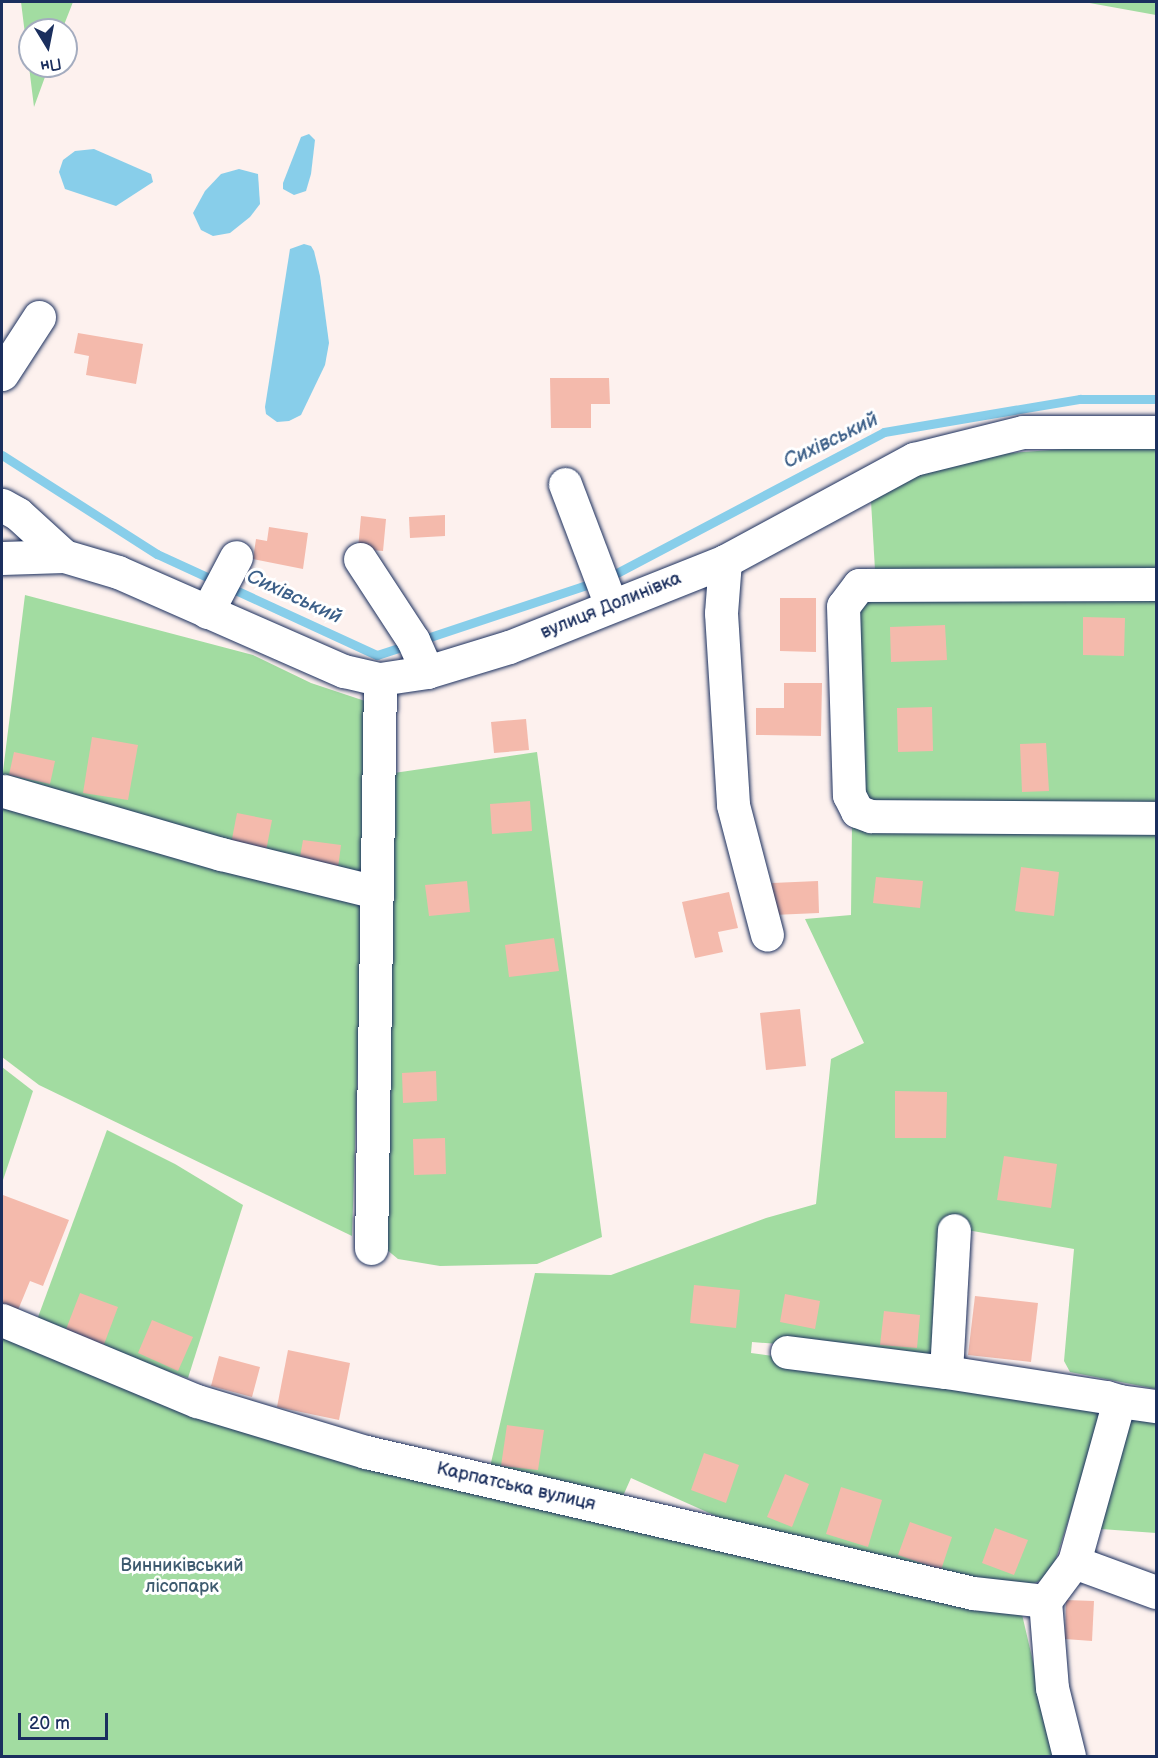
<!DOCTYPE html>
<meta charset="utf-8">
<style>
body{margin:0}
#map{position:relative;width:1158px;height:1758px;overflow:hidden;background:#fdf1ee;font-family:"Balsamiq Sans",sans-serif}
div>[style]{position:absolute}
.green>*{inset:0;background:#a2dca1}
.water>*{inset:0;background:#88ceea}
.stream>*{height:9px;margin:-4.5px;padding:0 4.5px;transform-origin:4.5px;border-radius:4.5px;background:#88ceea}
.building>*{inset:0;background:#f4baac}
.roads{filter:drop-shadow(0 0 2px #1b2f5e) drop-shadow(0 0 2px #1b2f5e)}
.minor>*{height:33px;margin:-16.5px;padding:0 16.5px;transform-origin:16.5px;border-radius:16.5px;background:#fff}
span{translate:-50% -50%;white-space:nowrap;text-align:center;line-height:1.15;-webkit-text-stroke:6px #fff;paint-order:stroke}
.street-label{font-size:18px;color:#1b2f5e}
.park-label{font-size:18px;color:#3d5a6f}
.water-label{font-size:20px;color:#3c5f88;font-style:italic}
.frame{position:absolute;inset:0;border:3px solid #1b2f5e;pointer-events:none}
.north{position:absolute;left:18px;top:18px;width:60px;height:60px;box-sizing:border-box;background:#fff;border:2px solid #a4acbf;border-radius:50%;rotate:170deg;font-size:16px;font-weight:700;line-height:24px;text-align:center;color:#1b2f5e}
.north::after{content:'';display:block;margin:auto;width:21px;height:27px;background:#1b2f5e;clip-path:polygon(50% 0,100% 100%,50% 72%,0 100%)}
.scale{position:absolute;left:18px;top:1713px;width:90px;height:27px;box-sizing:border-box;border:3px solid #1b2f5e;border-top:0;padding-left:8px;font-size:18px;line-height:21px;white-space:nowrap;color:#1b2f5e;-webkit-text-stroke:4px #fff;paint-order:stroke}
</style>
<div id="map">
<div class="green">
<div style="clip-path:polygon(21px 2px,73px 2px,62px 30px,30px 30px,30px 66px,49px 66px,34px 107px)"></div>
<div style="clip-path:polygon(1084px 2px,1156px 2px,1156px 15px)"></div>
<div style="clip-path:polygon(1108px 446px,1156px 447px,1156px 574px,875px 570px,871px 501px,916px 476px,996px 454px)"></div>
<div style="clip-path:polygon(1156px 591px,1156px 806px,860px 806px,858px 598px)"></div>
<div style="clip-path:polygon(25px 595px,253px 655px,311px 683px,371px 703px,364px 878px,2px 779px)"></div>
<div style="clip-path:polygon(537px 752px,602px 1237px,537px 1264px,440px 1266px,398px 1259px,386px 1249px,390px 1123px,394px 773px)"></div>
<div style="clip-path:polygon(2px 806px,363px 903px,352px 1236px,39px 1085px,2px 1057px)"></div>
<div style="clip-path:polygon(852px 824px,1156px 826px,1156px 1389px,1070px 1372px,1064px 1361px,1074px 1249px,950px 1227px,940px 1356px,752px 1342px,751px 1353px,931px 1378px,1103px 1411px,1056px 1559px,1042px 1580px,1017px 1590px,727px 1521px,631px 1478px,623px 1496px,490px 1467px,535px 1273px,611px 1275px,766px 1218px,816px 1204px,831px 1059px,864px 1043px,805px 919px,851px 915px)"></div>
<div style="clip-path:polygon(2px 1067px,33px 1091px,2px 1183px)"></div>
<div style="clip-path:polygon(107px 1130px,175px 1164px,243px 1205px,188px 1378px,34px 1328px)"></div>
<div style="clip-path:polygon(2px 1334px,582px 1515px,1021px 1610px,1055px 1756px,2px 1756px)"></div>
<div style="clip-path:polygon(1139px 1414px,1156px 1418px,1156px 1533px,1101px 1529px,1123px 1430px,1130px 1420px)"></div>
</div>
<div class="water">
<div style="clip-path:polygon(309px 134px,315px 140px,311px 174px,306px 191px,294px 195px,283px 189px,283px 183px,301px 137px)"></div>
<div style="clip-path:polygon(94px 149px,151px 174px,153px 182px,116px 206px,65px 189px,59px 172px,63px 160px,75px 151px)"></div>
<div style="clip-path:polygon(239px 169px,258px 174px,260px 204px,250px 217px,230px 233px,213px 236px,201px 230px,193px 213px,205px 191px,221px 174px)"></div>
<div style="clip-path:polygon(304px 244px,311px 246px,314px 251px,320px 276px,329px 343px,325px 365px,301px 415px,289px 421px,277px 422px,266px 414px,265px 407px,290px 249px)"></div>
</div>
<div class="stream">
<div style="left:2px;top:455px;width:184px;rotate:32.6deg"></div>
<div style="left:157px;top:554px;width:242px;rotate:24.7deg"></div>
<div style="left:377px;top:655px;width:33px;rotate:-18deg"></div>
<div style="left:613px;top:575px;width:306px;rotate:-27.8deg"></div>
<div style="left:884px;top:432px;width:199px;rotate:-9.6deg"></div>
<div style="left:1080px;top:399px;width:76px"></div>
<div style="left:421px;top:640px;width:180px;rotate:-18.4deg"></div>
</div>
<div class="building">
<div style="clip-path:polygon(78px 333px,143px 344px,136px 384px,86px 375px,89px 356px,74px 353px)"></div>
<div style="clip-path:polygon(550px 378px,609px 378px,610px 404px,591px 404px,591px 428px,551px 428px)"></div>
<div style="clip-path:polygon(445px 515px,445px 536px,410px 538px,409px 517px)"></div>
<div style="clip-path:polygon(361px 516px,386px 519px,383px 551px,358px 549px)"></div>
<div style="clip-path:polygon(269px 527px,308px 533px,303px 569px,253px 559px,256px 539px,267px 541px)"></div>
<div style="clip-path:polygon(780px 598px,816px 598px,816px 652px,780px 651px)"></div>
<div style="clip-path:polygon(1083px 617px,1125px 618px,1124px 656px,1083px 655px)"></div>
<div style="clip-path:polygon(945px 625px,947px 660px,891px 662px,890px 627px)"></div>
<div style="clip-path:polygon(784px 683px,822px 683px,821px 736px,756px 735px,756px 708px,784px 708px)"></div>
<div style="clip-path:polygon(932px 707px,933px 751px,898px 752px,897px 708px)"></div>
<div style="clip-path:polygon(526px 719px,529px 750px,494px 753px,491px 722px)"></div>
<div style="clip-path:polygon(92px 737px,138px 745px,128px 800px,83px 793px)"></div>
<div style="clip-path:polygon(1046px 743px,1049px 791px,1022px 792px,1020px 744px)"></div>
<div style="clip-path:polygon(14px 752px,55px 761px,50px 784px,9px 775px)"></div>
<div style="clip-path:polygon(530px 801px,532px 831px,492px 834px,490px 804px)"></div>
<div style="clip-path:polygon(237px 813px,272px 820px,266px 851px,231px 844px)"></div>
<div style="clip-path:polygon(303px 840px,341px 845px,338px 868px,299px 863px)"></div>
<div style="clip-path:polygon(1021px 867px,1059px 872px,1054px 916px,1015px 911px)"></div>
<div style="clip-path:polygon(876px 877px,923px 881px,920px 908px,873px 903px)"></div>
<div style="clip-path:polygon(467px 881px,470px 912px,429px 916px,425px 885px)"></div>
<div style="clip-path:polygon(818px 881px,819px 913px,773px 915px,772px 883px)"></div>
<div style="clip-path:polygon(729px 892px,738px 928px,718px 932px,723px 952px,695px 958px,682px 902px)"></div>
<div style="clip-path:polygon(554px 938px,559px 971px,509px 977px,505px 945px)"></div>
<div style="clip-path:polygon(800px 1009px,806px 1066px,766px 1070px,760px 1013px)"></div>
<div style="clip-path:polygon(436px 1071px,437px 1101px,403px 1103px,402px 1073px)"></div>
<div style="clip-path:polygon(895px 1091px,947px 1092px,946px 1138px,895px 1138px)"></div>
<div style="clip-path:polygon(445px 1138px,446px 1174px,414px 1175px,413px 1139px)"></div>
<div style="clip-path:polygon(1004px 1156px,1057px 1164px,1051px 1208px,997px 1200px)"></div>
<div style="clip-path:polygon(3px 1195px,69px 1220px,43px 1286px,30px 1281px,18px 1310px,2px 1303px)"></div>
<div style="clip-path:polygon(694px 1285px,740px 1290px,736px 1328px,690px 1323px)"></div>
<div style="clip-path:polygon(80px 1293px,118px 1307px,103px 1347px,65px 1332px)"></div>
<div style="clip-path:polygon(785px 1294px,820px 1301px,815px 1329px,780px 1322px)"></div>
<div style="clip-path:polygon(975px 1296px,1038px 1303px,1031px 1362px,968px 1355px)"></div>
<div style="clip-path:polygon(884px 1311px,920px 1315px,917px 1348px,880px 1345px)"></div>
<div style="clip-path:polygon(152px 1320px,193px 1337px,178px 1371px,138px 1353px)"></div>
<div style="clip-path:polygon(288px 1350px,350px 1363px,339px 1420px,277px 1407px)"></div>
<div style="clip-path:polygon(219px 1356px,260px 1367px,252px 1397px,211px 1386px)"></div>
<div style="clip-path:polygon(507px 1425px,544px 1430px,538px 1470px,501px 1466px)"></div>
<div style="clip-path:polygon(704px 1453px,739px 1465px,726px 1503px,691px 1490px)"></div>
<div style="clip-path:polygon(785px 1474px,809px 1484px,792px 1527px,767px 1517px)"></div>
<div style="clip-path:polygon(841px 1487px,882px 1500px,868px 1547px,826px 1534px)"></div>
<div style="clip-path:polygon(910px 1522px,952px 1537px,941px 1570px,898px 1555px)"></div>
<div style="clip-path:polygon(995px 1528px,1028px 1540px,1014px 1575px,982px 1563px)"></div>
<div style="clip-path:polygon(1066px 1600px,1094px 1601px,1092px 1641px,1065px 1639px)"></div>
</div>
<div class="roads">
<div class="minor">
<div style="left:2px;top:374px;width:68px;rotate:-57deg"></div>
<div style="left:565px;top:484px;width:129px;rotate:69.2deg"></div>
<div style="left:2px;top:505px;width:18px;rotate:29deg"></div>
<div style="left:18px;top:514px;width:62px;rotate:42.4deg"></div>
<div style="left:2px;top:558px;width:62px;rotate:-1.8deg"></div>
<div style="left:64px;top:556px;width:56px;rotate:16.5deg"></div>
<div style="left:118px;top:572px;width:247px;rotate:23.7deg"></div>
<div style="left:344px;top:671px;width:37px;rotate:13deg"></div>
<div style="left:380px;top:679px;width:48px;rotate:-8.5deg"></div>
<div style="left:427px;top:672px;width:86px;rotate:-17deg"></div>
<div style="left:509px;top:647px;width:232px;rotate:-21.7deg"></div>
<div style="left:725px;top:561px;width:215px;rotate:-28.4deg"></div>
<div style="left:914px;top:459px;width:112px;rotate:-13.9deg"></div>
<div style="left:1023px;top:432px;width:133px"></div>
<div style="left:360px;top:559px;width:97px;rotate:56.8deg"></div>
<div style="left:413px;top:640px;width:35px;rotate:66deg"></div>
<div style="left:725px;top:561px;width:52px;rotate:94.4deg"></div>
<div style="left:721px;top:613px;width:192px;rotate:86.4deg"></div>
<div style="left:733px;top:805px;width:134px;rotate:75.3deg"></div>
<div style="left:1156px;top:584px;width:297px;rotate:179.8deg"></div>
<div style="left:859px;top:585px;width:26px;rotate:127deg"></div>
<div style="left:843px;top:606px;width:189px;rotate:88.2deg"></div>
<div style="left:849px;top:795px;width:18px;rotate:63deg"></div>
<div style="left:857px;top:811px;width:15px;rotate:20deg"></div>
<div style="left:871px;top:816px;width:285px;rotate:0.4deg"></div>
<div style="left:207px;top:612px;width:62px;rotate:-62.2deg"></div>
<div style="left:4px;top:791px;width:226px;rotate:16.2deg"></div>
<div style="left:221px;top:854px;width:160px;rotate:13.8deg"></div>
<div style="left:371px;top:1248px;width:569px;rotate:-89.09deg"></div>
<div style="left:2px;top:1320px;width:211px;rotate:22.6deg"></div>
<div style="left:197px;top:1401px;width:177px;rotate:16.8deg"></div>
<div style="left:366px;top:1452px;width:623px;rotate:13.08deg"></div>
<div style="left:973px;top:1593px;width:72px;rotate:6.3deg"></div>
<div style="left:787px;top:1352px;width:160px;rotate:7.2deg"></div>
<div style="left:946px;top:1372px;width:162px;rotate:8.9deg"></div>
<div style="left:1106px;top:1397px;width:14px;rotate:17deg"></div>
<div style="left:946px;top:1372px;width:142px;rotate:-86.8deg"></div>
<div style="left:1074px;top:1562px;width:87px;rotate:20.1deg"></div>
<div style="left:1069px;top:1756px;width:70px;rotate:-104deg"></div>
<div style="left:1052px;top:1688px;width:87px;rotate:-94.6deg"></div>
<div style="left:1045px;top:1601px;width:49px;rotate:-53.4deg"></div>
<div style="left:1074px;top:1562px;width:167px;rotate:-74.4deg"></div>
<div style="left:1119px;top:1401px;width:37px;rotate:8deg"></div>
</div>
</div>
<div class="street-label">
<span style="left:611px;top:606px;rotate:-22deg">вулиця Долинівка</span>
<span style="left:516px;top:1487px;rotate:13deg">Карпатська вулиця</span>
</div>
<div class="park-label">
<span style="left:182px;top:1577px">Винниківський<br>лісопарк</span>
</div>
<div class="water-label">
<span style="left:831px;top:441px;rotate:-26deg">Сихівський</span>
<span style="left:294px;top:597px;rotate:25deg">Сихівський</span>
</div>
<div class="frame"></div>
<div class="north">Пн</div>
<div class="scale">20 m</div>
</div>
